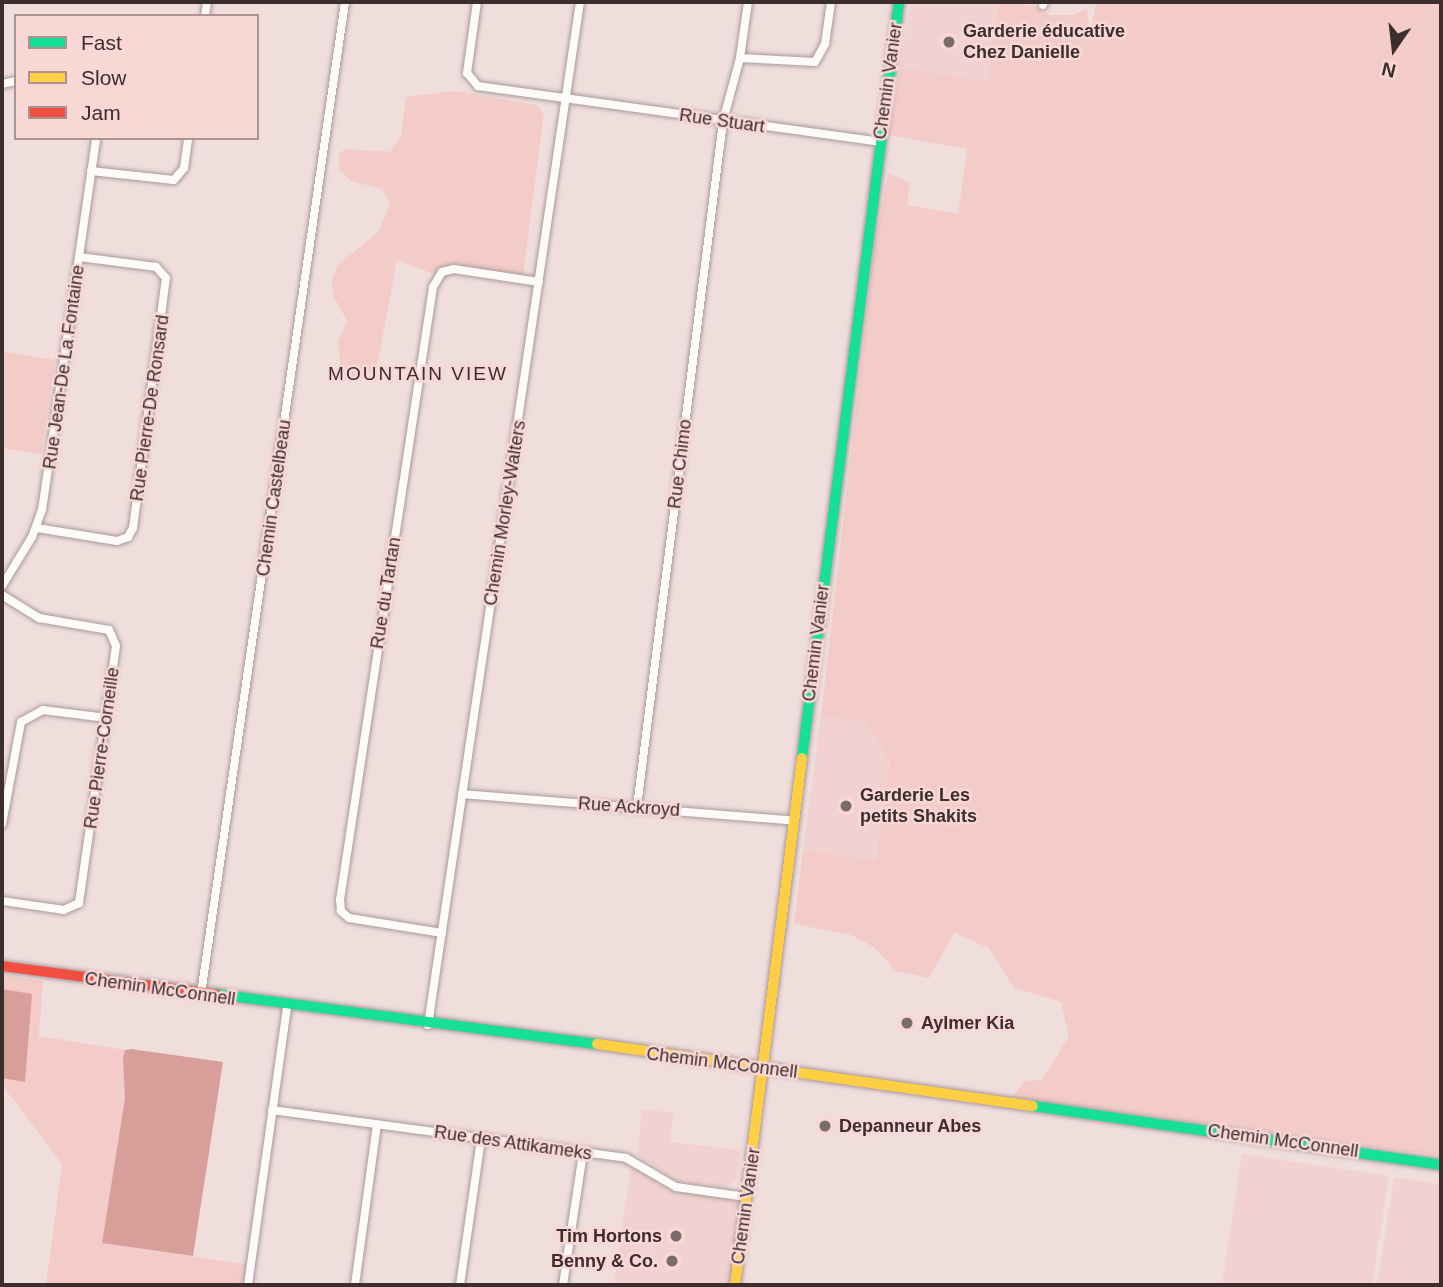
<!DOCTYPE html>
<meta charset="utf-8">
<style>
body{margin:0}
#map{position:relative;width:1443px;height:1287px;overflow:hidden;background:#f0dedd;font-family:Arial,sans-serif}
div>[style]{position:absolute}
.built>*{inset:0;background:#f1d2d0}
.green>*{inset:0;background:#f3cbc8}
.water>*{inset:0;background:#d89e9a}
.roads{filter:drop-shadow(0 0 2px #a89a9a) drop-shadow(0 0 2px #a89a9a)}
.street>*{height:8px;margin:-4px;padding:0 4px;transform-origin:4px;border-radius:4px;background:#fdfafa}
.fast>*{height:10px;margin:-5px;padding:0 5px;transform-origin:5px;border-radius:5px;background:#16e098}
.slow>*{height:10px;margin:-5px;padding:0 5px;transform-origin:5px;border-radius:5px;background:#ffcf43}
.jam>*{height:10px;margin:-5px;padding:0 5px;transform-origin:5px;border-radius:5px;background:#f24e42}
.dots>*{width:19px;height:19px;translate:-50% -50%;box-sizing:border-box;border:4px solid #f8d7d5;border-radius:50%}
span{translate:-50% -50%;white-space:nowrap;text-align:center;line-height:1.15;-webkit-text-stroke:5px #f8d7d5;paint-order:stroke}
.poi-label{font-size:18px;color:#3b2e2d;font-weight:700}
.left{translate:0 -50%;text-align:left}
.right{translate:-100% -50%;text-align:right}
.street-label{font-size:18px;color:#3b2e2d}
.neighbourhood-label{font-size:19px;color:#3b2e2d;letter-spacing:2px}
.frame{position:absolute;inset:0;border:4px solid #3b2e2d;pointer-events:none}
.legend{position:absolute;left:14px;top:14px;width:245px;height:126px;box-sizing:border-box;background:#f8d7d5;border:2px solid #ac9392;margin:0;padding:9px 12px;list-style:none;font-size:21px;color:#3b2e2d}
.legend li{display:flex;align-items:center;gap:14px;height:35px}
.legend b{width:35px;border:2px solid #ac9392}
.north{position:absolute;left:1359px;top:14px;width:70px;height:70px;-webkit-text-stroke:5px #f8d7d5;paint-order:stroke;rotate:194deg;font-size:19px;font-weight:700;line-height:28px;text-align:center;color:#3b2e2d}
.north::after{content:'';display:block;margin:auto;width:24px;height:32px;background:#3b2e2d;clip-path:polygon(50% 0,100% 100%,50% 72%,0 100%)}
</style>
<div id="map">
<div class="built">
<div style="clip-path:polygon(911px 2px,1000px 2px,987px 82px,900px 68px)"></div>
<div style="clip-path:polygon(821px 716px,865px 722px,890px 761px,876px 862px,803px 850px)"></div>
<div style="clip-path:polygon(642px 1109px,674px 1113px,670px 1142px,741px 1150px,737px 1180px,726px 1187px,680px 1182px,637px 1155px)"></div>
<div style="clip-path:polygon(1242px 1154px,1389px 1176px,1372px 1285px,1222px 1285px)"></div>
<div style="clip-path:polygon(632px 1159px,666px 1182px,746px 1197px,735px 1285px,614px 1285px)"></div>
<div style="clip-path:polygon(1394px 1177px,1441px 1184px,1441px 1285px,1377px 1285px)"></div>
</div>
<div class="green">
<div style="clip-path:polygon(1000px 2px,1035px 6px,1049px 15px,1072px 15px,1087px 9px,1090px 35px,1096px 2px,1441px 2px,1441px 1156px,1012px 1097px,1025px 1081px,1042px 1080px,1069px 1036px,1061px 1002px,1014px 988px,989px 948px,954px 933px,929px 978px,896px 971px,874px 947px,851px 935px,794px 924px,803px 850px,876px 861px,890px 762px,865px 722px,821px 716px,874px 251px,888px 173px,910px 183px,907px 205px,958px 214px,967px 149px,888px 135px,900px 68px,987px 81px)"></div>
<div style="clip-path:polygon(455px 91px,536px 105px,544px 113px,523px 275px,455px 265px,433px 274px,397px 260px,378px 362px,364px 378px,342px 381px,338px 341px,347px 321px,333px 295px,332px 280px,338px 265px,379px 231px,390px 204px,382px 189px,351px 181px,339px 170px,339px 154px,345px 149px,390px 152px,401px 136px,406px 97px)"></div>
<div style="clip-path:polygon(2px 351px,55px 360px,41px 454px,2px 448px)"></div>
<div style="clip-path:polygon(2px 975px,43px 981px,39px 1036px,125px 1050px,125px 1098px,102px 1243px,250px 1265px,248px 1285px,46px 1285px,62px 1164px,2px 1085px)"></div>
</div>
<div class="water">
<div style="clip-path:polygon(2px 989px,32px 994px,25px 1082px,2px 1078px)"></div>
<div style="clip-path:polygon(131px 1049px,223px 1062px,193px 1256px,102px 1243px,125px 1098px,123px 1059px,125px 1050px)"></div>
</div>
<div class="roads">
<div class="street">
<div style="left:477px;top:2px;width:72px;rotate:98deg"></div>
<div style="left:467px;top:73px;width:17px;rotate:50deg"></div>
<div style="left:478px;top:86px;width:405px;rotate:7.9deg"></div>
<div style="left:1043px;top:5px;width:3px;rotate:-72deg"></div>
<div style="left:205px;top:16px;width:14px;rotate:-82deg"></div>
<div style="left:740px;top:58px;width:75px;rotate:3.1deg"></div>
<div style="left:815px;top:62px;width:21px;rotate:-61deg"></div>
<div style="left:825px;top:44px;width:42px;rotate:-81.9deg"></div>
<div style="left:2px;top:84px;width:14px;rotate:-12deg"></div>
<div style="left:91px;top:171px;width:83px;rotate:6.2deg"></div>
<div style="left:174px;top:180px;width:16px;rotate:-50deg"></div>
<div style="left:184px;top:168px;width:30px;rotate:-82deg"></div>
<div style="left:37px;top:528px;width:81px;rotate:9.2deg"></div>
<div style="left:117px;top:541px;width:12px;rotate:-20deg"></div>
<div style="left:128px;top:537px;width:10px;rotate:-61deg"></div>
<div style="left:133px;top:528px;width:252px;rotate:-82.5deg"></div>
<div style="left:166px;top:278px;width:15px;rotate:-132deg"></div>
<div style="left:156px;top:267px;width:77px;rotate:-172.5deg"></div>
<div style="left:2px;top:586px;width:57px;rotate:-58.5deg"></div>
<div style="left:32px;top:537px;width:29px;rotate:-70deg"></div>
<div style="left:42px;top:510px;width:376px;rotate:-81.7deg"></div>
<div style="left:2px;top:595px;width:44px;rotate:31.9deg"></div>
<div style="left:39px;top:618px;width:71px;rotate:9.7deg"></div>
<div style="left:109px;top:630px;width:17px;rotate:66deg"></div>
<div style="left:116px;top:646px;width:260px;rotate:98.2deg"></div>
<div style="left:79px;top:903px;width:17px;rotate:155deg"></div>
<div style="left:64px;top:910px;width:63px;rotate:-171.7deg"></div>
<div style="left:462px;top:794px;width:334px;rotate:4.6deg"></div>
<div style="left:637px;top:807px;width:691px;rotate:-82.85deg"></div>
<div style="left:723px;top:121px;width:65px;rotate:-74.9deg"></div>
<div style="left:740px;top:58px;width:57px;rotate:-81.9deg"></div>
<div style="left:2px;top:824px;width:104px;rotate:-79.4deg"></div>
<div style="left:21px;top:722px;width:25px;rotate:-29deg"></div>
<div style="left:43px;top:710px;width:64px;rotate:7.2deg"></div>
<div style="left:442px;top:933px;width:94px;rotate:-170.8deg"></div>
<div style="left:349px;top:918px;width:11px;rotate:-139deg"></div>
<div style="left:341px;top:911px;width:11px;rotate:-95deg"></div>
<div style="left:340px;top:900px;width:620px;rotate:-81.37deg"></div>
<div style="left:433px;top:287px;width:17px;rotate:-59deg"></div>
<div style="left:442px;top:272px;width:12px;rotate:-14deg"></div>
<div style="left:454px;top:269px;width:86px;rotate:8.7deg"></div>
<div style="left:201px;top:994px;width:1002px;rotate:-81.74deg"></div>
<div style="left:428px;top:1025px;width:1034px;rotate:-81.55deg"></div>
<div style="left:272px;top:1110px;width:357px;rotate:7.7deg"></div>
<div style="left:626px;top:1158px;width:58px;rotate:30.1deg"></div>
<div style="left:676px;top:1187px;width:71px;rotate:8.1deg"></div>
<div style="left:248px;top:1285px;width:282px;rotate:-82deg"></div>
<div style="left:355px;top:1285px;width:162px;rotate:-82.2deg"></div>
<div style="left:460px;top:1285px;width:148px;rotate:-81.8deg"></div>
<div style="left:563px;top:1285px;width:134px;rotate:-81.4deg"></div>
</div>
<div class="fast">
<div style="left:802px;top:758px;width:762px;rotate:-82.69deg"></div>
<div style="left:216px;top:994px;width:384px;rotate:7.5deg"></div>
<div style="left:1033px;top:1106px;width:412px;rotate:8.2deg"></div>
</div>
<div class="slow">
<div style="left:597px;top:1044px;width:440px;rotate:8.1deg"></div>
<div style="left:735px;top:1285px;width:531px;rotate:-82.75deg"></div>
</div>
<div class="jam">
<div style="left:2px;top:966px;width:216px;rotate:7.5deg"></div>
</div>
</div>
<div class="dots">
<div style="left:949px;top:42px;background:#7a6c6b"></div>
<div style="left:846px;top:806px;background:#7a6c6b"></div>
<div style="left:907px;top:1023px;background:#7a6c6b"></div>
<div style="left:825px;top:1126px;background:#7a6c6b"></div>
<div style="left:676px;top:1236px;background:#7a6c6b"></div>
<div style="left:672px;top:1261px;background:#7a6c6b"></div>
</div>
<div class="poi-label">
<span class="left" style="left:963px;top:42px">Garderie éducative<br>Chez Danielle</span>
<span class="left" style="left:860px;top:806px">Garderie Les<br>petits Shakits</span>
<span class="left" style="left:921px;top:1023px">Aylmer Kia</span>
<span class="left" style="left:839px;top:1126px">Depanneur Abes</span>
<span class="right" style="left:662px;top:1236px">Tim Hortons</span>
<span class="right" style="left:658px;top:1261px">Benny &amp; Co.</span>
</div>
<div class="street-label">
<span style="left:888px;top:81px;rotate:-82deg">Chemin Vanier</span>
<span style="left:722px;top:121px;rotate:8deg">Rue Stuart</span>
<span style="left:64px;top:367px;rotate:-82deg">Rue Jean-De La Fontaine</span>
<span style="left:150px;top:408px;rotate:-82deg">Rue Pierre-De Ronsard</span>
<span style="left:680px;top:464px;rotate:-83deg">Rue Chimo</span>
<span style="left:274px;top:498px;rotate:-82deg">Chemin Castelbeau</span>
<span style="left:505px;top:513px;rotate:-81deg">Chemin Morley-Walters</span>
<span style="left:386px;top:593px;rotate:-81deg">Rue du Tartan</span>
<span style="left:816px;top:643px;rotate:-83deg">Chemin Vanier</span>
<span style="left:102px;top:748px;rotate:-82deg">Rue Pierre-Corneille</span>
<span style="left:629px;top:807px;rotate:4deg">Rue Ackroyd</span>
<span style="left:160px;top:989px;rotate:8deg">Chemin McConnell</span>
<span style="left:722px;top:1063px;rotate:7deg">Chemin McConnell</span>
<span style="left:1283px;top:1141px;rotate:8deg">Chemin McConnell</span>
<span style="left:513px;top:1143px;rotate:8deg">Rue des Attikameks</span>
<span style="left:746px;top:1206px;rotate:-82deg">Chemin Vanier</span>
</div>
<div class="neighbourhood-label">
<span style="left:418px;top:374px">MOUNTAIN VIEW</span>
</div>
<div class="frame"></div>
<ul class="legend">
<li><b style="height:9px;background:#16e098"></b>Fast</li>
<li><b style="height:9px;background:#ffcf43"></b>Slow</li>
<li><b style="height:9px;background:#f24e42"></b>Jam</li>
</ul>
<div class="north">N</div>
</div>
